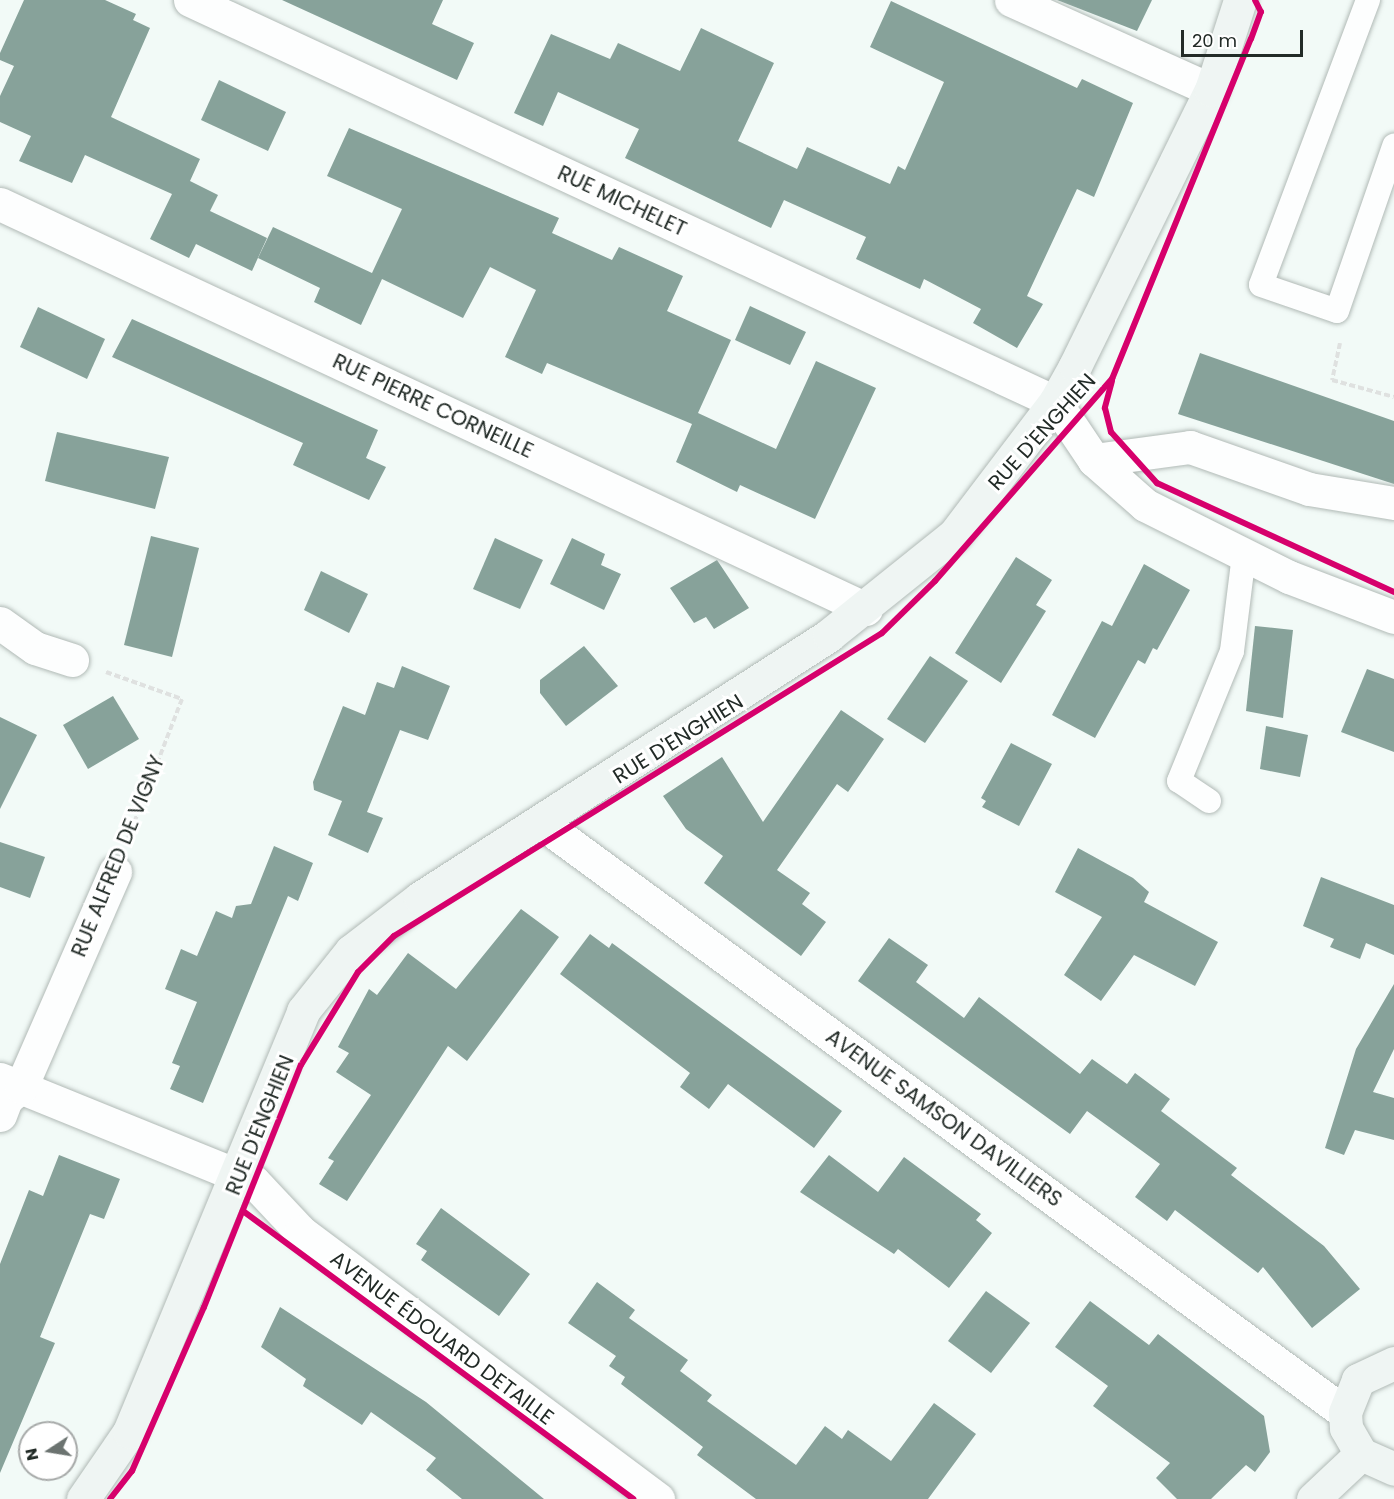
<!DOCTYPE html>
<meta charset="utf-8">
<style>
body{margin:0}
#map{position:relative;width:1394px;height:1499px;overflow:hidden;background:#f2faf7;font-family:Poppins,sans-serif}
div>[style]{position:absolute}
.building>*{inset:0;background:#87a29a}
.path>*{height:4px;margin-top:-2px;transform-origin:0;background:repeating-linear-gradient(90deg,#dfe1e0 0 6px,transparent 0 9px)}
.roads{filter:drop-shadow(0 0 2px #b1bab6) drop-shadow(0 0 2px #b1bab6)}
.lane>*{height:24px;margin:-12px;padding:0 12px;transform-origin:12px;border-radius:12px;background:#fdfefe}
.street>*{height:33px;margin:-16.5px;padding:0 16.5px;transform-origin:16.5px;border-radius:16.5px;background:#fdfefe}
.secondary>*{height:33px;margin:-16.5px;padding:0 16.5px;transform-origin:16.5px;border-radius:16.5px;background:#eff5f3}
.cycleway>*{height:6px;margin:-3px;padding:0 3px;transform-origin:3px;border-radius:3px;background:#d6006c}
span{translate:-50% -50%;white-space:nowrap;text-align:center;line-height:1.15;-webkit-text-stroke:6px #fff;paint-order:stroke}
.street-label{font-size:21px;color:#222b27}
.north{position:absolute;left:18px;top:1421px;width:60px;height:60px;box-sizing:border-box;background:#fff;border:2px solid #a7aaa9;border-radius:50%;rotate:258deg;font-size:16px;font-weight:700;line-height:24px;text-align:center;color:#222b27}
.north::after{content:'';display:block;margin:auto;width:21px;height:27px;background:#6b7370;clip-path:polygon(50% 0,100% 100%,50% 72%,0 100%)}
.scale{position:absolute;left:1181px;top:30px;width:122px;height:27px;box-sizing:border-box;border:3px solid #222b27;border-top:0;padding-left:8px;font-size:18px;line-height:21px;white-space:nowrap;color:#222b27;-webkit-text-stroke:4px #fff;paint-order:stroke}
</style>
<div id="map">
<div class="building">
<div style="clip-path:polygon(24px 0,105px 0,136px 14px,133px 20px,150px 28px,111px 117px,200px 159px,190px 181px,218px 195px,210px 211px,267px 238px,252px 271px,196px 244px,189px 258px,150px 239px,172px 194px,85px 155px,72px 183px,19px 161px,31px 136px,0 122px,0 96px,14px 66px,0 60px,0 53px)"></div>
<div style="clip-path:polygon(282px 0,443px 0,432px 24px,474px 43px,457px 80px)"></div>
<div style="clip-path:polygon(1057px 0,1152px 0,1137px 31px)"></div>
<div style="clip-path:polygon(891px 1px,1077px 88px,1082px 79px,1133px 103px,1094px 197px,1077px 189px,1027px 296px,1043px 304px,1017px 348px,973px 323px,981px 309px,924px 279px,920px 289px,856px 259px,866px 237px,784px 200px,771px 228px,625px 158px,639px 129px,558px 92px,543px 126px,514px 113px,551px 34px,610px 59px,618px 43px,680px 71px,701px 28px,774px 63px,738px 141px,797px 169px,807px 147px,890px 184px,898px 166px,905px 170px,944px 82px,870px 47px)"></div>
<div style="clip-path:polygon(219px 80px,286px 112px,268px 151px,201px 120px)"></div>
<div style="clip-path:polygon(349px 128px,559px 218px,552px 233px,612px 260px,619px 247px,683px 276px,667px 311px,731px 340px,698px 413px,776px 449px,816px 361px,876px 388px,815px 519px,740px 485px,737px 492px,676px 462px,692px 424px,547px 363px,542px 374px,505px 357px,536px 290px,490px 267px,463px 318px,382px 279px,361px 325px,314px 302px,320px 288px,258px 258px,273px 227px,372px 273px,402px 209px,327px 176px)"></div>
<div style="clip-path:polygon(750px 306px,806px 332px,790px 365px,735px 340px)"></div>
<div style="clip-path:polygon(38px 307px,105px 339px,87px 379px,20px 347px)"></div>
<div style="clip-path:polygon(132px 319px,378px 430px,366px 458px,386px 467px,369px 500px,293px 465px,303px 443px,112px 357px)"></div>
<div style="clip-path:polygon(1200px 353px,1394px 421px,1394px 484px,1178px 414px)"></div>
<div style="clip-path:polygon(57px 432px,169px 457px,155px 509px,45px 481px)"></div>
<div style="clip-path:polygon(151px 536px,199px 548px,172px 657px,124px 645px)"></div>
<div style="clip-path:polygon(495px 538px,543px 560px,520px 609px,473px 589px)"></div>
<div style="clip-path:polygon(572px 538px,605px 554px,601px 565px,621px 574px,604px 610px,550px 584px)"></div>
<div style="clip-path:polygon(1016px 557px,1052px 580px,1036px 605px,1046px 611px,1001px 683px,955px 653px)"></div>
<div style="clip-path:polygon(717px 560px,749px 608px,714px 629px,706px 617px,694px 623px,670px 588px)"></div>
<div style="clip-path:polygon(1144px 564px,1190px 590px,1157px 650px,1153px 648px,1145px 664px,1138px 660px,1095px 738px,1052px 715px,1102px 621px,1112px 626px)"></div>
<div style="clip-path:polygon(321px 571px,368px 594px,349px 633px,304px 610px)"></div>
<div style="clip-path:polygon(1255px 626px,1293px 630px,1283px 718px,1246px 711px)"></div>
<div style="clip-path:polygon(584px 646px,618px 686px,566px 726px,540px 693px,540px 680px)"></div>
<div style="clip-path:polygon(930px 656px,968px 681px,925px 743px,887px 719px)"></div>
<div style="clip-path:polygon(402px 666px,450px 686px,428px 740px,400px 730px,367px 812px,383px 818px,368px 853px,328px 835px,342px 801px,314px 790px,313px 782px,343px 706px,365px 715px,377px 682px,394px 688px)"></div>
<div style="clip-path:polygon(1367px 669px,1394px 679px,1394px 752px,1341px 732px)"></div>
<div style="clip-path:polygon(113px 696px,139px 739px,88px 769px,63px 725px)"></div>
<div style="clip-path:polygon(841px 710px,884px 739px,848px 792px,837px 784px,777px 870px,810px 893px,802px 904px,826px 922px,801px 956px,704px 883px,723px 856px,686px 829px,663px 796px,722px 757px,763px 822px)"></div>
<div style="clip-path:polygon(0 717px,37px 735px,0 809px)"></div>
<div style="clip-path:polygon(1266px 726px,1308px 735px,1300px 777px,1260px 769px)"></div>
<div style="clip-path:polygon(1011px 743px,1052px 764px,1019px 826px,982px 807px,986px 801px,981px 798px)"></div>
<div style="clip-path:polygon(0 842px,45px 857px,30px 898px,0 887px)"></div>
<div style="clip-path:polygon(274px 846px,313px 863px,298px 901px,288px 896px,203px 1103px,170px 1089px,180px 1066px,172px 1063px,197px 1002px,165px 989px,181px 949px,197px 956px,216px 911px,232px 918px,236px 906px,251px 904px)"></div>
<div style="clip-path:polygon(1078px 848px,1133px 878px,1149px 892px,1144px 902px,1218px 942px,1195px 986px,1134px 955px,1101px 1001px,1064px 975px,1102px 917px,1055px 892px)"></div>
<div style="clip-path:polygon(1321px 877px,1394px 905px,1394px 955px,1366px 943px,1360px 959px,1330px 947px,1334px 939px,1303px 926px)"></div>
<div style="clip-path:polygon(521px 909px,559px 937px,467px 1061px,448px 1046px,347px 1201px,319px 1184px,334px 1161px,328px 1158px,371px 1095px,336px 1072px,349px 1053px,338px 1047px,369px 989px,377px 995px,408px 953px,456px 989px)"></div>
<div style="clip-path:polygon(590px 934px,609px 948px,612px 943px,842px 1111px,814px 1148px,728px 1084px,709px 1109px,680px 1087px,690px 1073px,560px 974px)"></div>
<div style="clip-path:polygon(889px 938px,928px 965px,916px 982px,964px 1018px,979px 997px,1080px 1074px,1092px 1059px,1127px 1084px,1135px 1073px,1170px 1099px,1161px 1111px,1237px 1168px,1231px 1175px,1324px 1246px,1360px 1289px,1312px 1328px,1263px 1267px,1258px 1273px,1175px 1210px,1167px 1221px,1135px 1197px,1160px 1164px,1087px 1111px,1070px 1134px,858px 981px)"></div>
<div style="clip-path:polygon(1394px 984px,1394px 1049px,1373px 1092px,1394px 1098px,1394px 1140px,1355px 1130px,1344px 1155px,1325px 1148px,1356px 1049px)"></div>
<div style="clip-path:polygon(59px 1155px,120px 1179px,104px 1219px,90px 1214px,40px 1337px,55px 1343px,0 1473px,0 1264px,29px 1190px,43px 1196px)"></div>
<div style="clip-path:polygon(829px 1155px,878px 1192px,904px 1157px,981px 1214px,976px 1220px,992px 1233px,949px 1288px,898px 1249px,894px 1254px,800px 1192px)"></div>
<div style="clip-path:polygon(441px 1208px,530px 1274px,499px 1316px,421px 1260px,427px 1251px,416px 1244px)"></div>
<div style="clip-path:polygon(597px 1282px,635px 1310px,629px 1318px,688px 1360px,680px 1371px,712px 1395px,707px 1401px,796px 1465px,825px 1426px,842px 1439px,848px 1430px,891px 1461px,934px 1403px,976px 1434px,928px 1499px,756px 1499px,697px 1455px,703px 1447px,621px 1384px,625px 1377px,609px 1366px,616px 1356px,568px 1323px)"></div>
<div style="clip-path:polygon(986px 1291px,1030px 1323px,991px 1373px,948px 1341px)"></div>
<div style="clip-path:polygon(1090px 1301px,1149px 1345px,1158px 1334px,1264px 1416px,1270px 1452px,1255px 1472px,1246px 1465px,1211px 1499px,1177px 1499px,1156px 1478px,1170px 1463px,1093px 1406px,1108px 1386px,1055px 1347px)"></div>
<div style="clip-path:polygon(280px 1307px,426px 1402px,544px 1499px,462px 1499px,426px 1470px,436px 1458px,371px 1412px,362px 1425px,303px 1386px,306px 1379px,261px 1347px)"></div>
</div>
<div class="path">
<div style="left:1340px;top:343px;width:38px;rotate:102deg"></div>
<div style="left:1332px;top:380px;width:64px;rotate:15.3deg"></div>
<div style="left:106px;top:672px;width:81px;rotate:19.6deg"></div>
<div style="left:182px;top:699px;width:149px;rotate:111.2deg"></div>
</div>
<div class="roads">
<div class="lane">
<div style="left:1368px;top:0;width:304px;rotate:110.6deg"></div>
<div style="left:1261px;top:285px;width:80px;rotate:18.9deg"></div>
<div style="left:1337px;top:311px;width:175px;rotate:-70.9deg"></div>
<div style="left:1209px;top:801px;width:36px;rotate:-146deg"></div>
<div style="left:1179px;top:781px;width:140px;rotate:-67.8deg"></div>
<div style="left:1232px;top:651px;width:98px;rotate:-82.9deg"></div>
</div>
<div class="street">
<div style="left:190px;top:0;width:954px;rotate:24.93deg"></div>
<div style="left:1055px;top:402px;width:70px;rotate:56.1deg"></div>
<div style="left:1094px;top:460px;width:68px;rotate:41.4deg"></div>
<div style="left:1145px;top:505px;width:161px;rotate:26.6deg"></div>
<div style="left:1289px;top:577px;width:112px;rotate:20.9deg"></div>
<div style="left:1011px;top:0;width:219px;rotate:24.2deg"></div>
<div style="left:0;top:204px;width:956px;rotate:25.06deg"></div>
<div style="left:1094px;top:460px;width:97px;rotate:-7.7deg"></div>
<div style="left:1190px;top:447px;width:126px;rotate:19.4deg"></div>
<div style="left:1309px;top:489px;width:86px;rotate:9.4deg"></div>
<div style="left:0;top:623px;width:43px;rotate:35.5deg"></div>
<div style="left:35px;top:648px;width:39px;rotate:18deg"></div>
<div style="left:543px;top:824px;width:995px;rotate:36.29deg"></div>
<div style="left:0;top:1079px;width:274px;rotate:22.1deg"></div>
<div style="left:254px;top:1182px;width:69px;rotate:46.8deg"></div>
<div style="left:301px;top:1232px;width:446px;rotate:36.8deg"></div>
<div style="left:0;top:1115px;width:17px;rotate:-69deg"></div>
<div style="left:6px;top:1099px;width:19px;rotate:-39deg"></div>
<div style="left:21px;top:1087px;width:235px;rotate:-66.4deg"></div>
</div>
<div class="secondary">
<div style="left:1394px;top:1363px;width:40px;rotate:155deg"></div>
<div style="left:1358px;top:1380px;width:35px;rotate:112deg"></div>
<div style="left:1345px;top:1413px;width:15px;rotate:86deg"></div>
<div style="left:1346px;top:1428px;width:30px;rotate:60deg"></div>
<div style="left:1361px;top:1454px;width:36px;rotate:24deg"></div>
<div style="left:83px;top:1499px;width:81px;rotate:-55.5deg"></div>
<div style="left:129px;top:1432px;width:456px;rotate:-67.5deg"></div>
<div style="left:303px;top:1011px;width:77px;rotate:-51.3deg"></div>
<div style="left:351px;top:951px;width:87px;rotate:-37.5deg"></div>
<div style="left:420px;top:898px;width:486px;rotate:-32.7deg"></div>
<div style="left:829px;top:635px;width:160px;rotate:-38.7deg"></div>
<div style="left:954px;top:535px;width:167px;rotate:-52.8deg"></div>
<div style="left:1055px;top:402px;width:41px;rotate:-60.9deg"></div>
<div style="left:1075px;top:366px;width:308px;rotate:-63.8deg"></div>
<div style="left:1211px;top:90px;width:95px;rotate:-72.1deg"></div>
<div style="left:1313px;top:1499px;width:66px;rotate:-43.2deg"></div>
</div>
</div>
<div class="cycleway">
<div style="left:1112px;top:381px;width:28px;rotate:105deg"></div>
<div style="left:1105px;top:408px;width:25px;rotate:76deg"></div>
<div style="left:1111px;top:432px;width:69px;rotate:48deg"></div>
<div style="left:1157px;top:483px;width:261px;rotate:24.7deg"></div>
<div style="left:243px;top:1211px;width:485px;rotate:36.4deg"></div>
<div style="left:110px;top:1499px;width:36px;rotate:-52deg"></div>
<div style="left:132px;top:1471px;width:179px;rotate:-66.3deg"></div>
<div style="left:204px;top:1307px;width:261px;rotate:-68.2deg"></div>
<div style="left:301px;top:1065px;width:109px;rotate:-58.5deg"></div>
<div style="left:358px;top:972px;width:51px;rotate:-45deg"></div>
<div style="left:394px;top:936px;width:574px;rotate:-31.84deg"></div>
<div style="left:882px;top:633px;width:74px;rotate:-44.5deg"></div>
<div style="left:935px;top:581px;width:269px;rotate:-48.8deg"></div>
<div style="left:1112px;top:379px;width:367px;rotate:-67.8deg"></div>
<div style="left:1251px;top:39px;width:29px;rotate:-70deg"></div>
<div style="left:1261px;top:12px;width:13px;rotate:-117deg"></div>
</div>
<div class="street-label">
<span style="left:622px;top:201px;rotate:25deg">RUE MICHELET</span>
<span style="left:433px;top:406px;rotate:25deg">RUE PIERRE CORNEILLE</span>
<span style="left:1042px;top:432px;rotate:-48deg">RUE D'ENGHIEN</span>
<span style="left:678px;top:739px;rotate:-32deg">RUE D'ENGHIEN</span>
<span style="left:118px;top:856px;rotate:-68deg">RUE ALFRED DE VIGNY</span>
<span style="left:944px;top:1118px;rotate:36deg">AVENUE SAMSON DAVILLIERS</span>
<span style="left:260px;top:1125px;rotate:-68deg">RUE D'ENGHIEN</span>
<span style="left:442px;top:1338px;rotate:37deg">AVENUE ÉDOUARD DETAILLE</span>
</div>
<div class="north">N</div>
<div class="scale">20 m</div>
</div>
